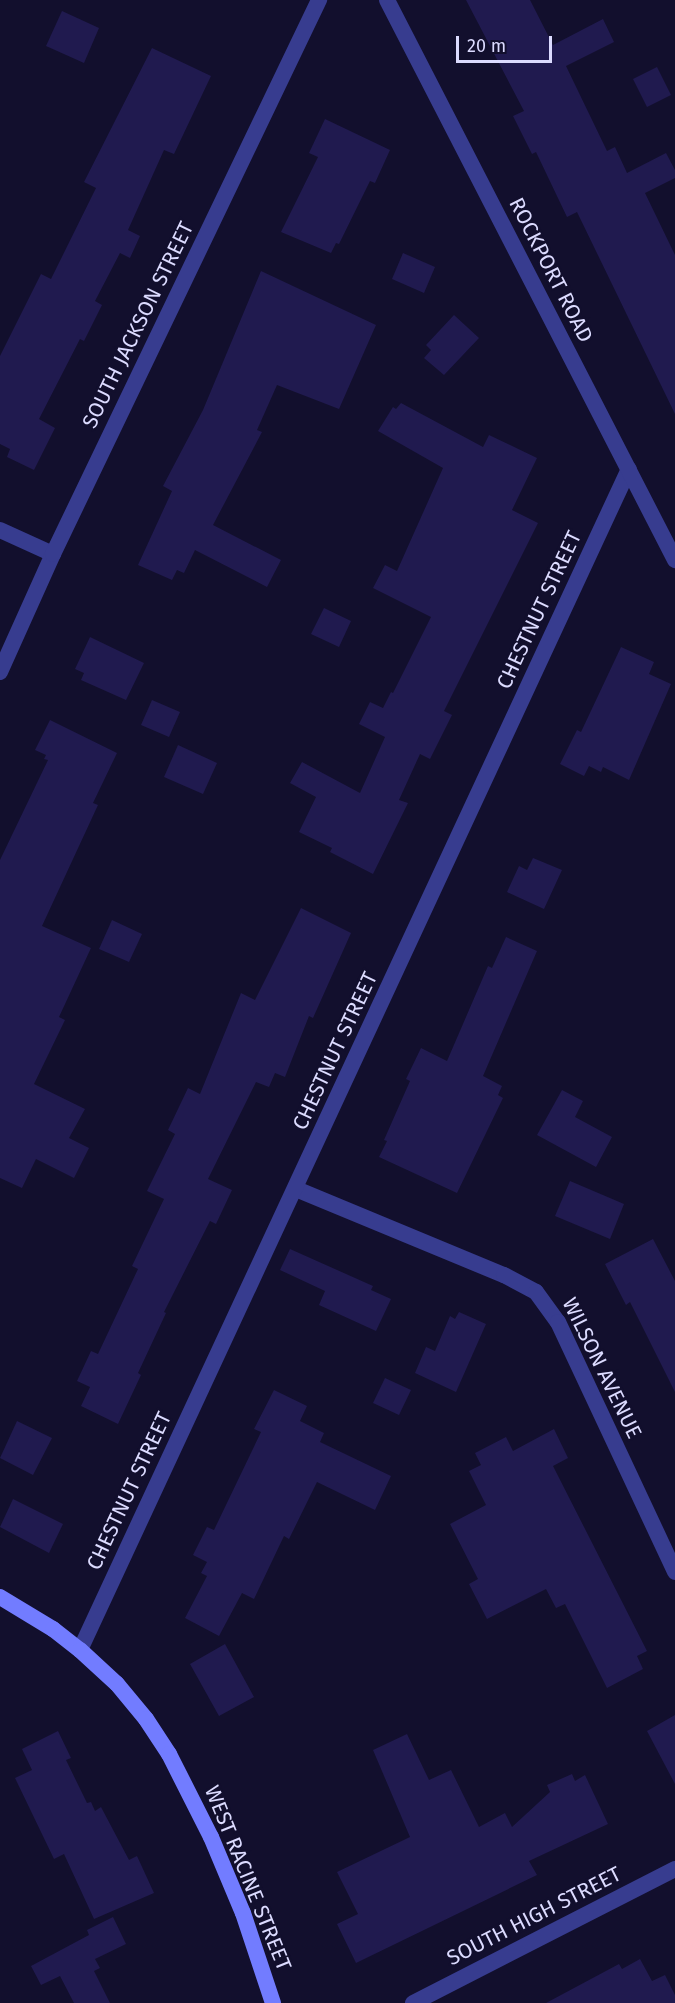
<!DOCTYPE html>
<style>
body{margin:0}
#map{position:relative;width:675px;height:2003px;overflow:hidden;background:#120f2d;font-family:"Fira Sans",sans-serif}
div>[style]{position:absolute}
.building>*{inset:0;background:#201a4f}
.minor>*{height:16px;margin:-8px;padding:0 8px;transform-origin:8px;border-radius:8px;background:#373c8f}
.tertiary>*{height:16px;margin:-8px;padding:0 8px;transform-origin:8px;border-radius:8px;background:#373c8f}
.secondary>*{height:16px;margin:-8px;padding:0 8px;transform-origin:8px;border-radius:8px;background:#727cff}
span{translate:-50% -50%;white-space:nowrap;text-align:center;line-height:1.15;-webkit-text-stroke:4.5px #120f2d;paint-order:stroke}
.street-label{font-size:21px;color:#dcdbff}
.scale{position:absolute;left:456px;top:36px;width:96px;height:27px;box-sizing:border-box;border:3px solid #dcdbff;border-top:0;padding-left:8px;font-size:18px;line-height:21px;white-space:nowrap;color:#dcdbff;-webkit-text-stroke:4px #120f2d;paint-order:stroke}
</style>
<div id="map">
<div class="building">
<div style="clip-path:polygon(466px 0,530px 0,553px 45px,603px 19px,614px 42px,566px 66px,607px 151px,615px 147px,627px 173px,666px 153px,675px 170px,675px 178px,645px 193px,675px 255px,675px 414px,577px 212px,567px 217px,536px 152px,532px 154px,513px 116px,524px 111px)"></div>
<div style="clip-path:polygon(62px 11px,99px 28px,84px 63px,46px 46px)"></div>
<div style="clip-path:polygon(152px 48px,211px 76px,174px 154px,164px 150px,128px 230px,140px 236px,130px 258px,120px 253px,95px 301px,102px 305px,84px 341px,80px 339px,39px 419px,55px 428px,34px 470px,7px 457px,10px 449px,0 444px,0 356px,41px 274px,51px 279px,96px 188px,84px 182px)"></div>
<div style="clip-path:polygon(657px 67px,671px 95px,647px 107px,633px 79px)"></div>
<div style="clip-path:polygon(325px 119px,390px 150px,375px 183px,370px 181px,339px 244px,336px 243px,331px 253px,281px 232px,318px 157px,309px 153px)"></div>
<div style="clip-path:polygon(403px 253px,435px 267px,424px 293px,392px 279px)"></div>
<div style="clip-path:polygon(261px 271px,376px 325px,339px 409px,277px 385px,257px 430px,262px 432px,213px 525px,281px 560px,267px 587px,195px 550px,184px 573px,177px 570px,172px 580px,138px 565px,172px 491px,163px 486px,203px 410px)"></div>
<div style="clip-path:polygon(454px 315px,479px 338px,444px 375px,424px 358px,431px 350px,426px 345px)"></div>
<div style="clip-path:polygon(401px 403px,483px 447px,489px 435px,537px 458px,512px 510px,538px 523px,444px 711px,452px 715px,430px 759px,420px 754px,399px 800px,408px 803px,373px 874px,330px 852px,332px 848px,299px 832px,316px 797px,290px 783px,302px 762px,360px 793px,385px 737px,359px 724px,370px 702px,383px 708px,391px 692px,393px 693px,431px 617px,373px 588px,385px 565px,397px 571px,443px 468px,378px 431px,393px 407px,396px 409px)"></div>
<div style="clip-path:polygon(324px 608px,351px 621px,339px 647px,311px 634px)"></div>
<div style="clip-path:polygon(90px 637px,144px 663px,126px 700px,81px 680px,84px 673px,75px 669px)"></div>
<div style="clip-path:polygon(621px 647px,654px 662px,649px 674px,671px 684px,629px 780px,603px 767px,601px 772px,589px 766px,584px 776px,560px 764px,577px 730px,581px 732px)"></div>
<div style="clip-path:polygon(152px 700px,180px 712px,169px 737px,141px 725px)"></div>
<div style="clip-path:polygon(50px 720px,117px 753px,93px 803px,98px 805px,42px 926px,91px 948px,59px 1017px,65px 1020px,34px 1084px,85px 1109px,69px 1138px,89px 1148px,74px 1178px,36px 1159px,22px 1188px,0 1178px,0 860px,48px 760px,44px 759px,46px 755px,35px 750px)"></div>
<div style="clip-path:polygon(178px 745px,217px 763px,203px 794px,164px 777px)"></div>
<div style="clip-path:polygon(533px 858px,562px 870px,544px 909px,507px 892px,519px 866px,527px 870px)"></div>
<div style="clip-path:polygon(301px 908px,351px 933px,313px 1018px,309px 1016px,285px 1077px,275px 1073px,269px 1087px,256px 1082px,208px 1179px,232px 1190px,216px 1224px,210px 1221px,164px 1312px,166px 1313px,138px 1373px,141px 1375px,118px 1424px,81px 1406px,90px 1387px,77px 1381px,91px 1351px,98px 1354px,138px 1269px,132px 1266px,164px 1199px,147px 1191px,175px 1134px,168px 1130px,188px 1088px,200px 1094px,241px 993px,255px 1000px)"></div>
<div style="clip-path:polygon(112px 920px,142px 934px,129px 962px,99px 949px)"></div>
<div style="clip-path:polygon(506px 937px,537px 951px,483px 1076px,502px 1086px,498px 1095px,503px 1098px,457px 1193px,379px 1157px,387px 1141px,384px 1140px,410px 1081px,406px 1079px,421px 1048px,447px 1061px,488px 966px,492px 968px)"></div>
<div style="clip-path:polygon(562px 1090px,583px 1101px,575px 1117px,612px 1137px,596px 1167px,537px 1135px)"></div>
<div style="clip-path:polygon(570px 1181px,624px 1204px,610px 1239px,555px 1216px)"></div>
<div style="clip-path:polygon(653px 1239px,675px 1281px,675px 1392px,630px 1302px,626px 1305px,605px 1264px)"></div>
<div style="clip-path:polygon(290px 1249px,373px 1286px,371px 1290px,391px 1299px,376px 1331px,319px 1305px,325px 1291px,280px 1270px)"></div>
<div style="clip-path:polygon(459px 1312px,486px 1324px,456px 1392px,415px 1373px,426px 1347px,435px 1351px,450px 1316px,455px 1319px)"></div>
<div style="clip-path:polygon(385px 1378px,411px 1390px,399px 1415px,373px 1403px)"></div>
<div style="clip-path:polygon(274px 1390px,307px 1406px,300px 1421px,324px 1433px,320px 1442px,391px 1476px,375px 1510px,317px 1482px,289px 1539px,284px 1536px,254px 1599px,242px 1593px,219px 1636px,185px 1618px,207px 1576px,201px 1573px,207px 1562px,193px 1555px,207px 1527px,214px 1530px,261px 1432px,254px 1429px)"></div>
<div style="clip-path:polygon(17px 1421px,52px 1438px,33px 1475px,0 1458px)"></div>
<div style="clip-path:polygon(554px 1429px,568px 1458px,553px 1466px,647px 1651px,637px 1656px,643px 1669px,607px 1688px,565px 1604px,556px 1608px,546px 1589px,487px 1619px,469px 1584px,478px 1579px,450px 1524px,486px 1505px,469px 1471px,481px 1465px,475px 1453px,506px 1437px,513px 1451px)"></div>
<div style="clip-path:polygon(13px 1499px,63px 1524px,49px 1553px,0 1527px)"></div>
<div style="clip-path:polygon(225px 1644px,254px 1697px,219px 1716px,190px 1664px)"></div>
<div style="clip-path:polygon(675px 1715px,675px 1784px,647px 1731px)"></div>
<div style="clip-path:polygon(58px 1731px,71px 1758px,66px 1760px,87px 1803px,91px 1802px,95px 1811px,101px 1807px,129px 1860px,137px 1856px,154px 1893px,94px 1919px,64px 1854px,54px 1859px,15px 1778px,32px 1770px,22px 1749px)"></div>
<div style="clip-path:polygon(407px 1734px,429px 1780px,451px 1770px,479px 1827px,505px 1813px,512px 1827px,550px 1792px,547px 1785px,572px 1774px,575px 1781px,585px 1775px,608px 1824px,529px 1861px,537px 1875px,356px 1963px,337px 1924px,358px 1914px,337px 1872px,410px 1837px,373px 1750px)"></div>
<div style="clip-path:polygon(113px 1917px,126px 1944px,95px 1959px,100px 1968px,94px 1971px,110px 2003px,74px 2003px,60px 1976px,41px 1985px,31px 1966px,89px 1935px,87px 1930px)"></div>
<div style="clip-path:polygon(640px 1959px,652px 1981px,665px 1975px,675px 1995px,675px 2003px,546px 2003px,619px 1964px,622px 1969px)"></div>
</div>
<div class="minor">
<div style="left:0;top:530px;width:58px;rotate:24.4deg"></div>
<div style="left:296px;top:1189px;width:225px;rotate:22.5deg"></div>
<div style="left:504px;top:1275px;width:36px;rotate:28deg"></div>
<div style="left:536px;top:1292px;width:37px;rotate:54deg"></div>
<div style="left:558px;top:1322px;width:276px;rotate:64.9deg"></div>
<div style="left:80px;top:1650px;width:1302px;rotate:-65.07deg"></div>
<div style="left:413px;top:2003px;width:294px;rotate:-27.1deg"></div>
</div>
<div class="tertiary">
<div style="left:387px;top:0;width:630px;rotate:62.78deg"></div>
<div style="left:0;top:672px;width:129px;rotate:-65.8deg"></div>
<div style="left:53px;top:554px;width:615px;rotate:-64.35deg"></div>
</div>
<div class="secondary">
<div style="left:0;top:1597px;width:62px;rotate:31.1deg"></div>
<div style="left:53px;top:1629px;width:34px;rotate:38deg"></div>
<div style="left:80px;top:1650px;width:50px;rotate:42.6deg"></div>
<div style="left:117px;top:1684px;width:45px;rotate:50.4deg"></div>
<div style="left:146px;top:1719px;width:42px;rotate:56.7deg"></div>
<div style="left:169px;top:1754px;width:93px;rotate:63.2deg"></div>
<div style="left:211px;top:1837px;width:82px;rotate:67.2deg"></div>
<div style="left:243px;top:1913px;width:95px;rotate:71.6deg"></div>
</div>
<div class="street-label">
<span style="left:551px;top:270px;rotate:63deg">ROCKPORT ROAD</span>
<span style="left:138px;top:325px;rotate:-64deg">SOUTH JACKSON STREET</span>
<span style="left:539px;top:610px;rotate:-65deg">CHESTNUT STREET</span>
<span style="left:335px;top:1051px;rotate:-65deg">CHESTNUT STREET</span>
<span style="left:602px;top:1368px;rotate:64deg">WILSON AVENUE</span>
<span style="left:129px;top:1491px;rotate:-65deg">CHESTNUT STREET</span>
<span style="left:248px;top:1878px;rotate:68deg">WEST RACINE STREET</span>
<span style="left:534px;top:1916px;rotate:-27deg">SOUTH HIGH STREET</span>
</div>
<div class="scale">20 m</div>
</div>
